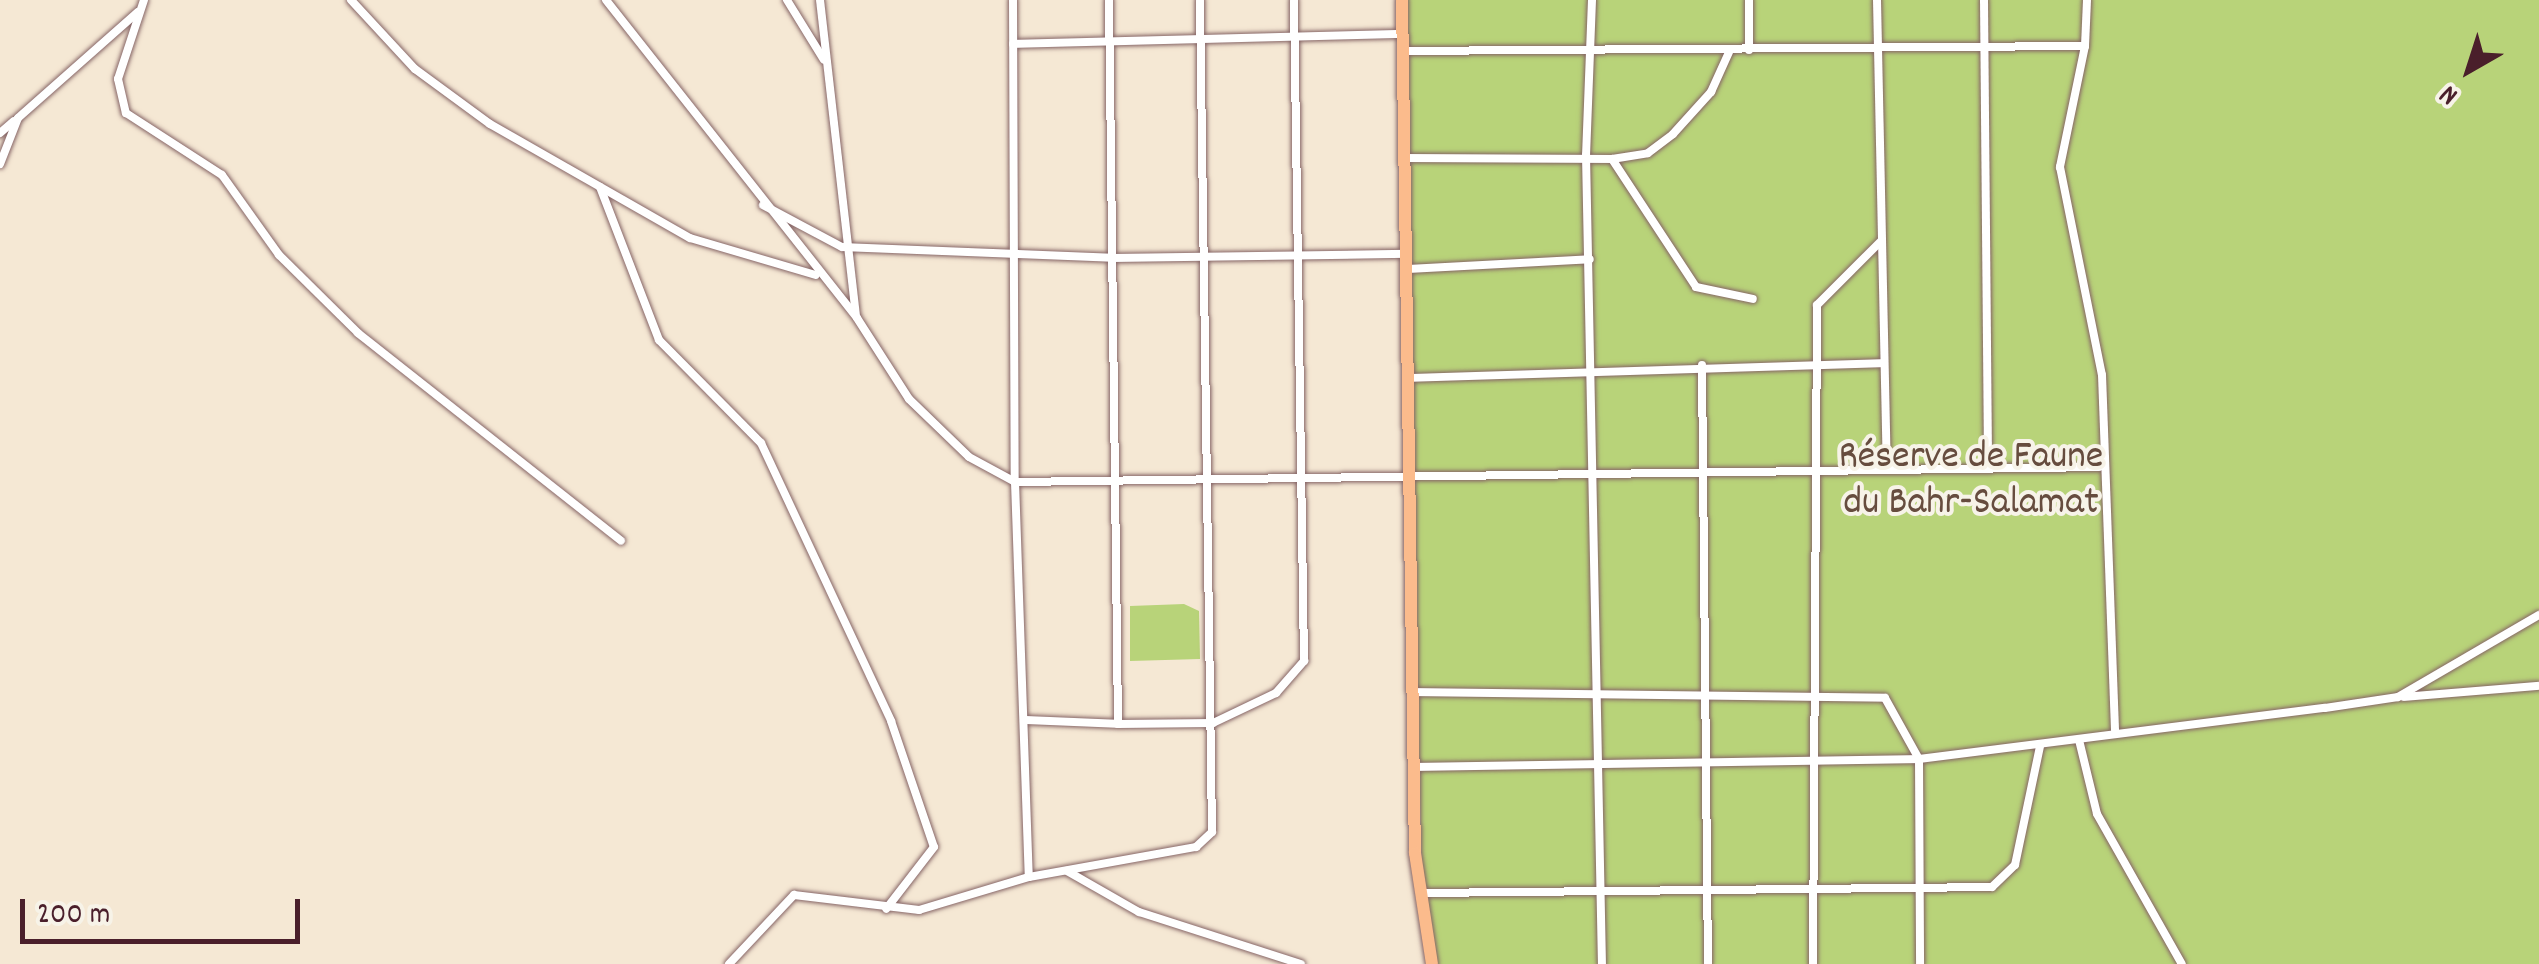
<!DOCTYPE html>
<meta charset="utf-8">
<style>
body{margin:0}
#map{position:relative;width:2539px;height:964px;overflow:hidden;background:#f5e8d4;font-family:Dekko,sans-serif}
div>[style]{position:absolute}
.green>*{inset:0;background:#b8d379}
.roads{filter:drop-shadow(0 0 2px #866566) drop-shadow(0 0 2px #866566)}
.minor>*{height:8px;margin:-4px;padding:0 4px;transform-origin:4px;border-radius:4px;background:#fff}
.primary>*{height:12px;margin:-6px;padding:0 6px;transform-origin:6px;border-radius:6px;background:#fbbb8c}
span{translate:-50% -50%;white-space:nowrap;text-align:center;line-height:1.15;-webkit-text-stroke:8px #f7f3e8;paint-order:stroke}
.park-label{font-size:40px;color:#664c3e}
.north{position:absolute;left:2419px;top:20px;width:100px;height:100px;-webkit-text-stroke:8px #f7f3e8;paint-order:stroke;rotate:219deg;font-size:28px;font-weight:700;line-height:40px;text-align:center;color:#4a1f2b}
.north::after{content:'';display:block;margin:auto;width:35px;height:45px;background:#4a1f2b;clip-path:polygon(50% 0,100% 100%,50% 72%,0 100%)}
.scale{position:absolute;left:20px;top:899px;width:280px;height:45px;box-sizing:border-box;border:5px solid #4a1f2b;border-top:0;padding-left:12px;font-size:30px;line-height:35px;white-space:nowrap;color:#4a1f2b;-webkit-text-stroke:8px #f7f3e8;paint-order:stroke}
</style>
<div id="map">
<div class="green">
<div style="clip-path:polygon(1402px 0,2539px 0,2539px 964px,1432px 964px,1423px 928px)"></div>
<div style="clip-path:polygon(1184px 604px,1199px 611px,1200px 659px,1130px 661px,1130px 606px)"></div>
</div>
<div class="roads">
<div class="minor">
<div style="left:144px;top:0;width:83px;rotate:108.2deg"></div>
<div style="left:118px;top:79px;width:35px;rotate:77deg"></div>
<div style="left:126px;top:113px;width:114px;rotate:32.9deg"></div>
<div style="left:222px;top:175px;width:98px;rotate:54.5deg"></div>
<div style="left:279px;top:255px;width:111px;rotate:44.6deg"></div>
<div style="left:358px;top:333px;width:335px;rotate:38.3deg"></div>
<div style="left:351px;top:0;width:94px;rotate:47.2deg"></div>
<div style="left:415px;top:69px;width:93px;rotate:36.3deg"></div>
<div style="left:490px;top:124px;width:230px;rotate:29.7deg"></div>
<div style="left:690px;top:238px;width:131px;rotate:16.4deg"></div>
<div style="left:606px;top:0;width:405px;rotate:51.7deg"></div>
<div style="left:857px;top:318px;width:96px;rotate:57.3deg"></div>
<div style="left:909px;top:399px;width:83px;rotate:44deg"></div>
<div style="left:969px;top:457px;width:52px;rotate:28.5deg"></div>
<div style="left:1015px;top:482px;width:1084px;rotate:-0.79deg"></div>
<div style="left:787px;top:0;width:70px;rotate:58.3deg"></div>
<div style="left:820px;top:0;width:316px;rotate:83.5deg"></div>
<div style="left:1013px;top:0;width:482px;rotate:89.8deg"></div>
<div style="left:1015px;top:482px;width:395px;rotate:88deg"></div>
<div style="left:1592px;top:0;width:155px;rotate:92.2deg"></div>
<div style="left:1586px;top:155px;width:809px;rotate:88.87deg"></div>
<div style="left:1877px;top:0;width:469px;rotate:88.8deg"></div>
<div style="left:1984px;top:0;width:469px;rotate:89.5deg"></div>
<div style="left:1013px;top:44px;width:389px;rotate:-1.5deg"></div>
<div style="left:2085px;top:46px;width:124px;rotate:101.7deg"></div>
<div style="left:2060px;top:167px;width:212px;rotate:78.6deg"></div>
<div style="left:2102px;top:375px;width:359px;rotate:87.9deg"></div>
<div style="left:1749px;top:50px;width:50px;rotate:-90deg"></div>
<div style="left:1402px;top:51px;width:683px;rotate:-0.42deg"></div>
<div style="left:2085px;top:46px;width:46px;rotate:-87.5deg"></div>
<div style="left:0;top:133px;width:18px;rotate:-41deg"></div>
<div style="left:1407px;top:158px;width:205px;rotate:0.3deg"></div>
<div style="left:1612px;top:159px;width:153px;rotate:56.7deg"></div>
<div style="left:1696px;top:287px;width:58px;rotate:11.9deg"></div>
<div style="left:1612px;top:159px;width:36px;rotate:-9deg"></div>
<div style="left:1648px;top:153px;width:31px;rotate:-37deg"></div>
<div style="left:1673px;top:134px;width:57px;rotate:-47.9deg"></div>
<div style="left:1711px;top:92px;width:46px;rotate:-65.7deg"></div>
<div style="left:0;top:164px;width:49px;rotate:-68.6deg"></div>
<div style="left:18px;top:118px;width:160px;rotate:-41.5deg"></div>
<div style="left:600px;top:187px;width:164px;rotate:68.9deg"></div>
<div style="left:659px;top:340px;width:145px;rotate:45.3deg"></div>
<div style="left:761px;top:443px;width:307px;rotate:64.9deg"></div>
<div style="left:891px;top:721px;width:133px;rotate:71.2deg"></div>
<div style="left:934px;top:847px;width:78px;rotate:127.7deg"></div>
<div style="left:763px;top:205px;width:89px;rotate:28deg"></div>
<div style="left:842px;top:247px;width:270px;rotate:2.3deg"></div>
<div style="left:1112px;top:258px;width:296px;rotate:-0.8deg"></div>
<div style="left:1408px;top:269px;width:182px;rotate:-3.1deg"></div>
<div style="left:1702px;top:365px;width:599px;rotate:89.43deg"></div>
<div style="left:1408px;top:378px;width:476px;rotate:-1.8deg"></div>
<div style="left:1413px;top:692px;width:472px;rotate:0.7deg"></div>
<div style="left:1885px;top:698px;width:70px;rotate:60.9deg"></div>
<div style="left:1919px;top:759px;width:205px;rotate:89.7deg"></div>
<div style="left:2404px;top:697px;width:135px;rotate:-4.7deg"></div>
<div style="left:1024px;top:720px;width:94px;rotate:2.4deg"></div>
<div style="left:1118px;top:724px;width:724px;rotate:-90.71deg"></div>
<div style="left:1118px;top:724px;width:95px;rotate:-0.6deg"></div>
<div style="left:1213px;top:723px;width:70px;rotate:-25.5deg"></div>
<div style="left:1276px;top:693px;width:43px;rotate:-48.8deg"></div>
<div style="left:1304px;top:661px;width:661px;rotate:-90.87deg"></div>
<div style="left:2079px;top:740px;width:76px;rotate:76.3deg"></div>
<div style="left:2097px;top:814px;width:172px;rotate:60.5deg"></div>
<div style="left:1416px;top:767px;width:503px;rotate:-0.91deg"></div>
<div style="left:1919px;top:759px;width:409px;rotate:-7.2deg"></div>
<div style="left:2325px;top:708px;width:74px;rotate:-8.6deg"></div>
<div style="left:2398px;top:697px;width:163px;rotate:-30.2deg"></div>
<div style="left:1067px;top:871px;width:83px;rotate:29.7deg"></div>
<div style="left:1139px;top:912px;width:170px;rotate:17.8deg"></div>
<div style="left:1422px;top:893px;width:570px;rotate:-0.6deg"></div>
<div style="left:1992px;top:887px;width:32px;rotate:-44deg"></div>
<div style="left:2015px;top:865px;width:122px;rotate:-78.1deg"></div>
<div style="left:729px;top:964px;width:95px;rotate:-46.7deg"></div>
<div style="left:794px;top:895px;width:126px;rotate:6.8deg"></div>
<div style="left:919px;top:910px;width:115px;rotate:-16.7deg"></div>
<div style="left:1029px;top:877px;width:170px;rotate:-10.2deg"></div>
<div style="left:1196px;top:847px;width:22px;rotate:-43deg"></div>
<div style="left:1212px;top:832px;width:832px;rotate:-90.83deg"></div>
<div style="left:1813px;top:964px;width:659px;rotate:-89.65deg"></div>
<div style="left:1817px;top:305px;width:89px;rotate:-45deg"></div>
</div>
<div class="primary">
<div style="left:1402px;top:0;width:853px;rotate:89.13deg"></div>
<div style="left:1415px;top:853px;width:112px;rotate:81.3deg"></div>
</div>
</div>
<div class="park-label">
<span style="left:1971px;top:482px">Réserve de Faune<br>du Bahr-Salamat</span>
</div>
<div class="north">N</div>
<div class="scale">200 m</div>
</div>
